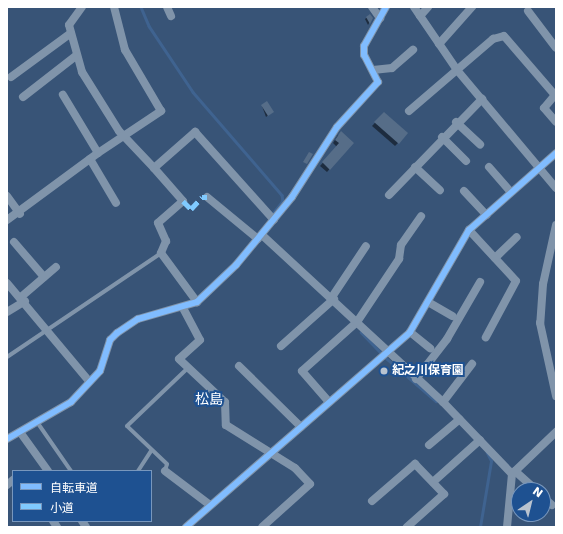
<!DOCTYPE html>
<meta charset="utf-8">
<style>
body{margin:0}
#map{position:relative;width:563px;height:534px;overflow:hidden;background:#385477;font-family:"DejaVu Sans","Noto Sans JP",sans-serif}
div>[style]{position:absolute}
.shadow>*{inset:0;background:#0007}
.stream>*{height:2.5px;margin:-1.25px;padding:0 1.25px;transform-origin:1.25px;border-radius:1.25px;background:#3f6390}
.building>*{inset:0;background:#566d88}
.service>*{height:4px;margin:-2px;padding:0 2px;transform-origin:2px;border-radius:2px;background:#8094aa}
.minor>*{height:8px;margin:-4px;padding:0 4px;transform-origin:4px;border-radius:4px;background:#8094aa}
.quiet>*{height:5px;margin-top:-2.5px;transform-origin:0;background:repeating-linear-gradient(90deg,#80caff 0 10px,transparent 0 15px)}
.cycleway>*{height:6px;margin:-3px;padding:0 3px;transform-origin:3px;border-radius:3px;background:#80bcff}
.dots>*{width:11px;height:11px;translate:-50% -50%;box-sizing:border-box;border:2px solid #1e5191;border-radius:50%}
span{translate:-50% -50%;white-space:nowrap;text-align:center;line-height:1.15;-webkit-text-stroke:4px #1e5191;paint-order:stroke}
.poi-label{font-size:12px;color:#fff;font-weight:700}
.left{translate:0 -50%;text-align:left}
.quarter-label{font-size:14px;color:#fff}
.frame{position:absolute;inset:0;border:8px solid #fff;pointer-events:none}
.legend{position:absolute;left:12px;top:470px;width:140px;height:52px;box-sizing:border-box;background:#1e5191;border:1px solid #7897bd;margin:0;padding:5px 7px;list-style:none;font-size:12px;color:#fff}
.legend li{display:flex;align-items:center;gap:8px;height:20px}
.legend b{width:20px;border:1px solid #7897bd}
.north{position:absolute;left:511px;top:482px;width:40px;height:40px;box-sizing:border-box;background:#1e5191;border:1px solid #7897bd;border-radius:50%;rotate:35deg;font-size:11px;font-weight:700;line-height:16px;text-align:center;color:#fff}
.north::after{content:'';display:block;margin:auto;width:14px;height:18px;background:#b9c3cf;clip-path:polygon(50% 0,100% 100%,50% 72%,0 100%)}
</style>
<div id="map">
<div class="shadow">
<div style="clip-path:polygon(370px 15px,372px 18px,368px 25px,365px 19px)"></div>
<div style="clip-path:polygon(262px 106px,271px 113px,266px 117px)"></div>
<div style="clip-path:polygon(384px 113px,398px 143px,395px 146px,372px 126px)"></div>
<div style="clip-path:polygon(338px 135px,353px 143px,327px 172px,320px 166px,337px 147px,333px 143px)"></div>
</div>
<div class="stream">
<div style="left:141px;top:7px;width:21px;rotate:67deg"></div>
<div style="left:149px;top:26px;width:79px;rotate:56.3deg"></div>
<div style="left:193px;top:92px;width:136px;rotate:49.2deg"></div>
<div style="left:282px;top:195px;width:6px;rotate:81deg"></div>
<div style="left:283px;top:201px;width:18px;rotate:128deg"></div>
<div style="left:361px;top:332px;width:29px;rotate:46deg"></div>
<div style="left:386px;top:358px;width:66px;rotate:40.7deg"></div>
<div style="left:480px;top:527px;width:67px;rotate:-80.5deg"></div>
<div style="left:491px;top:461px;width:9px;rotate:-117deg"></div>
</div>
<div class="building">
<div style="clip-path:polygon(370px 14px,373px 18px,370px 24px,366px 17px)"></div>
<div style="clip-path:polygon(267px 101px,274px 112px,268px 116px,261px 105px)"></div>
<div style="clip-path:polygon(384px 112px,408px 133px,399px 144px,374px 122px)"></div>
<div style="clip-path:polygon(341px 131px,354px 143px,330px 170px,322px 162px,339px 143px,335px 140px)"></div>
<div style="clip-path:polygon(309px 152px,313px 154px,307px 164px,303px 162px)"></div>
</div>
<div class="service">
<div style="left:7px;top:357px;width:186px;rotate:-34deg"></div>
<div style="left:37px;top:422px;width:60px;rotate:55.2deg"></div>
<div style="left:138px;top:471px;width:24px;rotate:-57deg"></div>
<div style="left:165px;top:471px;width:7px;rotate:-74deg"></div>
<div style="left:167px;top:464px;width:55px;rotate:-136.5deg"></div>
<div style="left:127px;top:426px;width:84px;rotate:-43.6deg"></div>
</div>
<div class="minor">
<div style="left:82px;top:7px;width:22px;rotate:126deg"></div>
<div style="left:69px;top:25px;width:49px;rotate:74.5deg"></div>
<div style="left:82px;top:72px;width:70px;rotate:57.9deg"></div>
<div style="left:119px;top:131px;width:51px;rotate:46.6deg"></div>
<div style="left:154px;top:168px;width:55px;rotate:-41.3deg"></div>
<div style="left:195px;top:132px;width:118px;rotate:48.1deg"></div>
<div style="left:167px;top:7px;width:10px;rotate:66deg"></div>
<div style="left:372px;top:7px;width:14px;rotate:54deg"></div>
<div style="left:414px;top:7px;width:76px;rotate:55.7deg"></div>
<div style="left:457px;top:70px;width:154px;rotate:50deg"></div>
<div style="left:528px;top:11px;width:46px;rotate:52.9deg"></div>
<div style="left:420px;top:16px;width:12px;rotate:-48deg"></div>
<div style="left:439px;top:44px;width:50px;rotate:-48.3deg"></div>
<div style="left:373px;top:70px;width:19px;rotate:-6deg"></div>
<div style="left:392px;top:68px;width:28px;rotate:-41deg"></div>
<div style="left:11px;top:77px;width:74px;rotate:-36.3deg"></div>
<div style="left:23px;top:97px;width:68px;rotate:-37.9deg"></div>
<div style="left:409px;top:111px;width:111px;rotate:-40.6deg"></div>
<div style="left:493px;top:39px;width:11px;rotate:-15deg"></div>
<div style="left:504px;top:36px;width:78px;rotate:49.2deg"></div>
<div style="left:555px;top:95px;width:17px;rotate:130deg"></div>
<div style="left:544px;top:108px;width:18px;rotate:49deg"></div>
<div style="left:456px;top:122px;width:33px;rotate:43deg"></div>
<div style="left:442px;top:137px;width:34px;rotate:45deg"></div>
<div style="left:98px;top:153px;width:76px;rotate:-33.7deg"></div>
<div style="left:161px;top:111px;width:71px;rotate:-120.5deg"></div>
<div style="left:125px;top:50px;width:44px;rotate:-104.3deg"></div>
<div style="left:90px;top:159px;width:51px;rotate:59.4deg"></div>
<div style="left:415px;top:167px;width:34px;rotate:43deg"></div>
<div style="left:489px;top:167px;width:33px;rotate:49deg"></div>
<div style="left:154px;top:168px;width:44px;rotate:48.7deg"></div>
<div style="left:183px;top:201px;width:33px;rotate:139deg"></div>
<div style="left:158px;top:223px;width:20px;rotate:66deg"></div>
<div style="left:166px;top:241px;width:13px;rotate:113deg"></div>
<div style="left:161px;top:253px;width:61px;rotate:53.7deg"></div>
<div style="left:464px;top:191px;width:33px;rotate:47deg"></div>
<div style="left:389px;top:195px;width:134px;rotate:-45.9deg"></div>
<div style="left:7px;top:196px;width:22px;rotate:54deg"></div>
<div style="left:207px;top:197px;width:66px;rotate:39.5deg"></div>
<div style="left:7px;top:220px;width:113px;rotate:-36.4deg"></div>
<div style="left:98px;top:153px;width:68px;rotate:-121.1deg"></div>
<div style="left:556px;top:225px;width:60px;rotate:102.4deg"></div>
<div style="left:543px;top:284px;width:39px;rotate:94deg"></div>
<div style="left:540px;top:323px;width:75px;rotate:77.6deg"></div>
<div style="left:469px;top:230px;width:69px;rotate:47.3deg"></div>
<div style="left:516px;top:281px;width:64px;rotate:118.2deg"></div>
<div style="left:262px;top:235px;width:246px;rotate:42.7deg"></div>
<div style="left:443px;top:402px;width:100px;rotate:46.2deg"></div>
<div style="left:14px;top:242px;width:46px;rotate:49.4deg"></div>
<div style="left:495px;top:258px;width:30px;rotate:-44deg"></div>
<div style="left:7px;top:283px;width:128px;rotate:50.1deg"></div>
<div style="left:21px;top:297px;width:46px;rotate:-40.6deg"></div>
<div style="left:332px;top:297px;width:61px;rotate:-56.3deg"></div>
<div style="left:428px;top:302px;width:28px;rotate:30deg"></div>
<div style="left:183px;top:308px;width:36px;rotate:62deg"></div>
<div style="left:200px;top:340px;width:28px;rotate:138deg"></div>
<div style="left:179px;top:359px;width:63px;rotate:43.1deg"></div>
<div style="left:225px;top:402px;width:23px;rotate:88deg"></div>
<div style="left:226px;top:425px;width:81px;rotate:31.9deg"></div>
<div style="left:295px;top:468px;width:22px;rotate:47deg"></div>
<div style="left:310px;top:484px;width:64px;rotate:138.1deg"></div>
<div style="left:7px;top:312px;width:21px;rotate:-31deg"></div>
<div style="left:410px;top:332px;width:26px;rotate:39deg"></div>
<div style="left:281px;top:346px;width:71px;rotate:-41.6deg"></div>
<div style="left:239px;top:366px;width:87px;rotate:44.5deg"></div>
<div style="left:416px;top:379px;width:51px;rotate:-52.2deg"></div>
<div style="left:447px;top:339px;width:66px;rotate:-59.9deg"></div>
<div style="left:329px;top:402px;width:41px;rotate:-131.1deg"></div>
<div style="left:302px;top:371px;width:74px;rotate:-41.7deg"></div>
<div style="left:357px;top:322px;width:76px;rotate:-56.3deg"></div>
<div style="left:399px;top:259px;width:14px;rotate:-82deg"></div>
<div style="left:401px;top:245px;width:35px;rotate:-55deg"></div>
<div style="left:443px;top:402px;width:48px;rotate:-52.7deg"></div>
<div style="left:20px;top:432px;width:48px;rotate:54.3deg"></div>
<div style="left:7px;top:439px;width:74px;rotate:-30deg"></div>
<div style="left:71px;top:402px;width:42px;rotate:-46.9deg"></div>
<div style="left:100px;top:371px;width:33px;rotate:-72deg"></div>
<div style="left:110px;top:340px;width:10px;rotate:-45deg"></div>
<div style="left:117px;top:333px;width:25px;rotate:-34deg"></div>
<div style="left:138px;top:319px;width:61px;rotate:-16.1deg"></div>
<div style="left:197px;top:302px;width:54px;rotate:-43.5deg"></div>
<div style="left:236px;top:265px;width:88px;rotate:-50.5deg"></div>
<div style="left:292px;top:197px;width:83px;rotate:-57.3deg"></div>
<div style="left:337px;top:127px;width:61px;rotate:-47.7deg"></div>
<div style="left:378px;top:82px;width:30px;rotate:-117deg"></div>
<div style="left:364px;top:55px;width:9px;rotate:-90deg"></div>
<div style="left:364px;top:46px;width:45px;rotate:-60.6deg"></div>
<div style="left:429px;top:445px;width:40px;rotate:-40deg"></div>
<div style="left:165px;top:471px;width:56px;rotate:37.1deg"></div>
<div style="left:515px;top:471px;width:28px;rotate:42deg"></div>
<div style="left:433px;top:482px;width:63px;rotate:-41.8deg"></div>
<div style="left:7px;top:485px;width:8px;rotate:-40deg"></div>
<div style="left:543px;top:497px;width:12px;rotate:42deg"></div>
<div style="left:372px;top:501px;width:57px;rotate:-40.7deg"></div>
<div style="left:415px;top:464px;width:42px;rotate:46deg"></div>
<div style="left:444px;top:494px;width:50px;rotate:138.3deg"></div>
<div style="left:53px;top:521px;width:7px;rotate:56deg"></div>
<div style="left:82px;top:521px;width:7px;rotate:56deg"></div>
<div style="left:186px;top:527px;width:297px;rotate:-41deg"></div>
<div style="left:410px;top:332px;width:118px;rotate:-60deg"></div>
<div style="left:469px;top:230px;width:116px;rotate:-41.5deg"></div>
<div style="left:507px;top:527px;width:53px;rotate:-84.6deg"></div>
<div style="left:512px;top:474px;width:61px;rotate:-43.7deg"></div>
</div>
<div class="quiet">
<div style="left:183px;top:201px;width:11px;rotate:45deg"></div>
<div style="left:191px;top:209px;width:16px;rotate:-47deg"></div>
<div style="left:202px;top:197px;width:5px"></div>
</div>
<div class="cycleway">
<div style="left:7px;top:439px;width:74px;rotate:-30deg"></div>
<div style="left:71px;top:402px;width:42px;rotate:-46.9deg"></div>
<div style="left:100px;top:371px;width:33px;rotate:-72deg"></div>
<div style="left:110px;top:340px;width:10px;rotate:-45deg"></div>
<div style="left:117px;top:333px;width:25px;rotate:-34deg"></div>
<div style="left:138px;top:319px;width:61px;rotate:-16.1deg"></div>
<div style="left:197px;top:302px;width:54px;rotate:-43.5deg"></div>
<div style="left:236px;top:265px;width:88px;rotate:-50.5deg"></div>
<div style="left:292px;top:197px;width:83px;rotate:-57.3deg"></div>
<div style="left:337px;top:127px;width:61px;rotate:-47.7deg"></div>
<div style="left:378px;top:82px;width:30px;rotate:-117deg"></div>
<div style="left:364px;top:55px;width:9px;rotate:-90deg"></div>
<div style="left:364px;top:46px;width:45px;rotate:-60.6deg"></div>
<div style="left:186px;top:527px;width:297px;rotate:-41deg"></div>
<div style="left:410px;top:332px;width:118px;rotate:-60deg"></div>
<div style="left:469px;top:230px;width:116px;rotate:-41.5deg"></div>
</div>
<div class="dots">
<div style="left:384px;top:371px;background:#b9c3cf"></div>
</div>
<div class="poi-label">
<span class="left" style="left:392px;top:371px">紀之川保育園</span>
</div>
<div class="quarter-label">
<span style="left:209px;top:399px">松島</span>
</div>
<div class="frame"></div>
<ul class="legend">
<li><b style="height:5px;background:#80bcff"></b>自転車道</li>
<li><b style="height:5px;background:#80caff"></b>小道</li>
</ul>
<div class="north">N</div>
</div>
